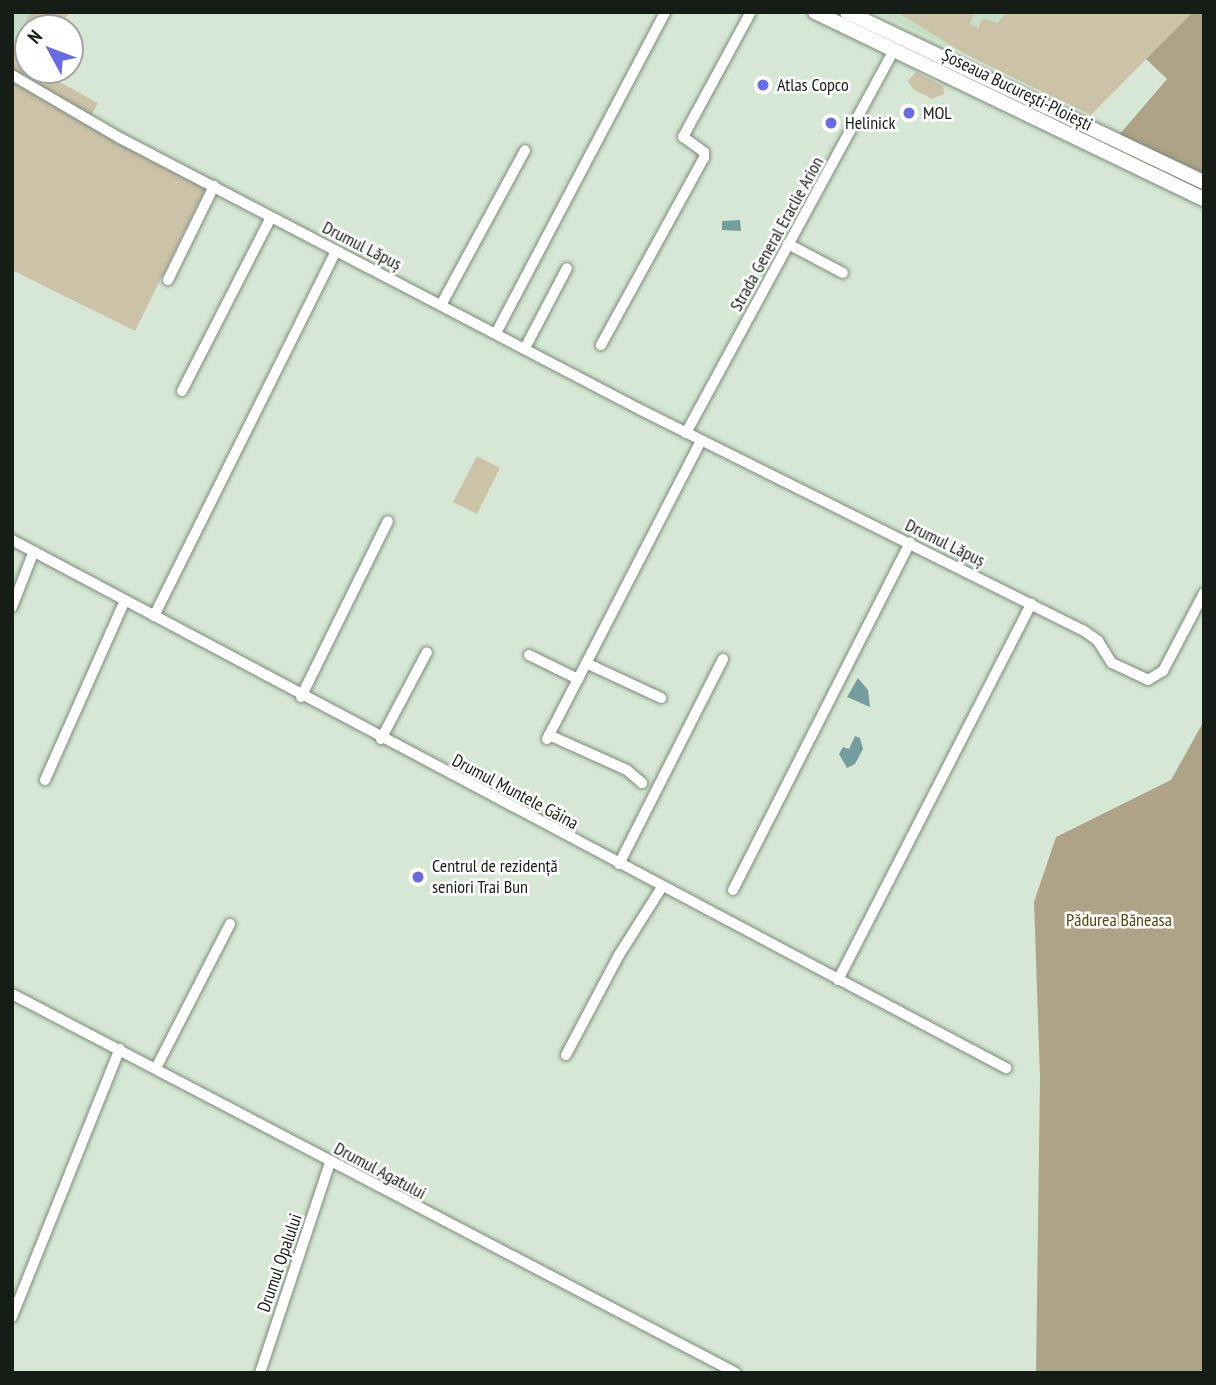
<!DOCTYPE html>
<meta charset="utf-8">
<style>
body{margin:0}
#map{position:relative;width:1216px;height:1385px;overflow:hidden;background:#d6e8d5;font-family:"PT Sans Narrow",sans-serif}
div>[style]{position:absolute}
.built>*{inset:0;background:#c6dec5}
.green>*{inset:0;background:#ccc2a8}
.forest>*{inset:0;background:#aea386}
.water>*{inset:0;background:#769d9e}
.roads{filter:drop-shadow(0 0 2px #7b8b7a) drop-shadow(0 0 2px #7b8b7a)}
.minor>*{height:10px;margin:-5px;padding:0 5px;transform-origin:5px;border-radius:5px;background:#fff}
.highway>*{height:14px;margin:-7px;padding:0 7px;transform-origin:7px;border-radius:7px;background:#fff}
.dots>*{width:19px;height:19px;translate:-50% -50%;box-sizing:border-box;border:4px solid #fff;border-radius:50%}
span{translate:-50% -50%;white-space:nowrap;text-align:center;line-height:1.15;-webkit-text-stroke:5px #fff;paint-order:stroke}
.poi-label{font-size:18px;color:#161c16}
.left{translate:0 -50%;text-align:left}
.street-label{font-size:18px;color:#161c16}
.park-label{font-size:18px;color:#584611}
.frame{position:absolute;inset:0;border:14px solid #161c16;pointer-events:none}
.north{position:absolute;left:14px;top:14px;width:70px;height:70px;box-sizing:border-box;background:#fff;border:2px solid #a2a4a2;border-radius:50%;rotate:311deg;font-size:19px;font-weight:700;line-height:28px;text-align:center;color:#161c16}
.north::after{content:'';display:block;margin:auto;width:24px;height:32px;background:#696be4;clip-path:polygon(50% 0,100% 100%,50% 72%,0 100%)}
</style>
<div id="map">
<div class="built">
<div style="clip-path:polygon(12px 12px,30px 12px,12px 48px)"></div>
<div style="clip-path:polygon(877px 12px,1008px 12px,967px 55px)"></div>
</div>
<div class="green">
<div style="clip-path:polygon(30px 12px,69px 12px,61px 28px,28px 28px,28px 70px,38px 70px,98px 103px,89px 120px,208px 183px,135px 331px,12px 270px,12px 48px)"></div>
<div style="clip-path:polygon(897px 12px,968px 12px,974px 15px,970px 24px,978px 28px,983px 18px,997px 23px,1008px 12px,1193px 12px,1091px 115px,967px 55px)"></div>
<div style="clip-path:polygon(916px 72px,943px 86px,944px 94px,932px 99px,913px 89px,908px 81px)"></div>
<div style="clip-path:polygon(477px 456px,500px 468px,477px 514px,453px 502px)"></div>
</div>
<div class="forest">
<div style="clip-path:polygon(1193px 12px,1204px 12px,1204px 182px,1114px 141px,1167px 79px,1146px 59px)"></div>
<div style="clip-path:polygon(1204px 721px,1204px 1373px,1036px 1373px,1040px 1077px,1034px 902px,1056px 837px,1171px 780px)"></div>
</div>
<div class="water">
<div style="clip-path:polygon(740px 220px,741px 231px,722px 230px,722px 221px)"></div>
<div style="clip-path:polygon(858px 678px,868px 690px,870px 707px,847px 697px)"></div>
<div style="clip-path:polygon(855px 736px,860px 738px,863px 749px,855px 764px,847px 768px,839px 754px,843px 747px,849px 749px)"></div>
</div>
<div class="roads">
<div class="minor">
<div style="left:12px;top:75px;width:125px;rotate:30.3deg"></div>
<div style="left:120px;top:138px;width:588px;rotate:27.57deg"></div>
<div style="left:641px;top:410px;width:494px;rotate:26.5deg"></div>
<div style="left:1083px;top:630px;width:19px;rotate:36deg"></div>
<div style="left:1098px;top:641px;width:26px;rotate:58deg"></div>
<div style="left:1112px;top:663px;width:40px;rotate:25deg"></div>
<div style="left:1148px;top:680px;width:17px;rotate:-31deg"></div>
<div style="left:1163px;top:671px;width:88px;rotate:-62.3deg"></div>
<div style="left:788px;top:244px;width:62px;rotate:27.8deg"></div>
<div style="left:168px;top:280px;width:105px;rotate:-63.9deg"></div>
<div style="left:441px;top:305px;width:176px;rotate:-61.5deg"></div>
<div style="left:496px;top:333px;width:363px;rotate:-62.2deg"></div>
<div style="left:601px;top:345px;width:213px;rotate:-61.2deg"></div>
<div style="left:704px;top:158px;width:6px;rotate:-90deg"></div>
<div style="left:704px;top:152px;width:26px;rotate:-144deg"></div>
<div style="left:683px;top:137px;width:142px;rotate:-61.5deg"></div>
<div style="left:525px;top:348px;width:90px;rotate:-62.3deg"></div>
<div style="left:182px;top:391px;width:195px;rotate:-62.9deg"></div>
<div style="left:686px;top:433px;width:434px;rotate:-61.5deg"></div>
<div style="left:12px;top:540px;width:1126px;rotate:27.98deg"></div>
<div style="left:12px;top:607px;width:60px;rotate:-68.6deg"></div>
<div style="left:154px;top:616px;width:408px;rotate:-63.5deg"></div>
<div style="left:529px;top:655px;width:55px;rotate:26.1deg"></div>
<div style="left:586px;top:663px;width:83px;rotate:25deg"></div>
<div style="left:301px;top:697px;width:196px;rotate:-63.7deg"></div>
<div style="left:549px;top:735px;width:85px;rotate:24.2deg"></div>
<div style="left:627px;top:770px;width:20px;rotate:41deg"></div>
<div style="left:381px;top:739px;width:98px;rotate:-62.1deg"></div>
<div style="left:547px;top:739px;width:336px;rotate:-62.7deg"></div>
<div style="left:45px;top:780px;width:197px;rotate:-66deg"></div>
<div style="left:619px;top:864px;width:230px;rotate:-63.1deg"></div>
<div style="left:733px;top:890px;width:390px;rotate:-63deg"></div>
<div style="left:838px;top:980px;width:423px;rotate:-62.8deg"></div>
<div style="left:12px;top:994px;width:817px;rotate:27.63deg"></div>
<div style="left:566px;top:1055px;width:113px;rotate:-62.1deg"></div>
<div style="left:619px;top:955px;width:80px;rotate:-57.7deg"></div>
<div style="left:156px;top:1068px;width:162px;rotate:-62.8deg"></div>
<div style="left:12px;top:1317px;width:289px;rotate:-68.1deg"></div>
<div style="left:260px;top:1373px;width:221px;rotate:-71.6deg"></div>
</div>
<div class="highway">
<div style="left:815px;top:12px;width:432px;rotate:25.7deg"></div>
<div style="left:847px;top:12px;width:395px;rotate:25.5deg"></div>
</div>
</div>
<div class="dots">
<div style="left:763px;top:85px;background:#696be4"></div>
<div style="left:909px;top:113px;background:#696be4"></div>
<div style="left:831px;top:123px;background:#696be4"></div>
<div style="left:418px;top:877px;background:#696be4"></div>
</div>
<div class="poi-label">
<span class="left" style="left:777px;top:85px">Atlas Copco</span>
<span class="left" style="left:923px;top:113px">MOL</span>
<span class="left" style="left:845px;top:123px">Helinick</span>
<span class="left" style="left:432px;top:877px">Centrul de rezidență<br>seniori Trai Bun</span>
</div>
<div class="street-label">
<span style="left:1017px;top:90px;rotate:26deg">Șoseaua București-Ploiești</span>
<span style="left:777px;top:234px;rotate:-61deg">Strada General Eraclie Arion</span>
<span style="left:362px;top:246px;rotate:27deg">Drumul Lăpuș</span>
<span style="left:945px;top:543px;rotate:26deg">Drumul Lăpuș</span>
<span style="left:515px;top:792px;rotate:28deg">Drumul Muntele Găina</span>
<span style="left:380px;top:1171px;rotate:28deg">Drumul Agatului</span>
<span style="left:280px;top:1263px;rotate:-71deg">Drumul Opalului</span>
</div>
<div class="park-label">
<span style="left:1119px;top:920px">Pădurea Băneasa</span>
</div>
<div class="frame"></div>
<div class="north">N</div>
</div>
